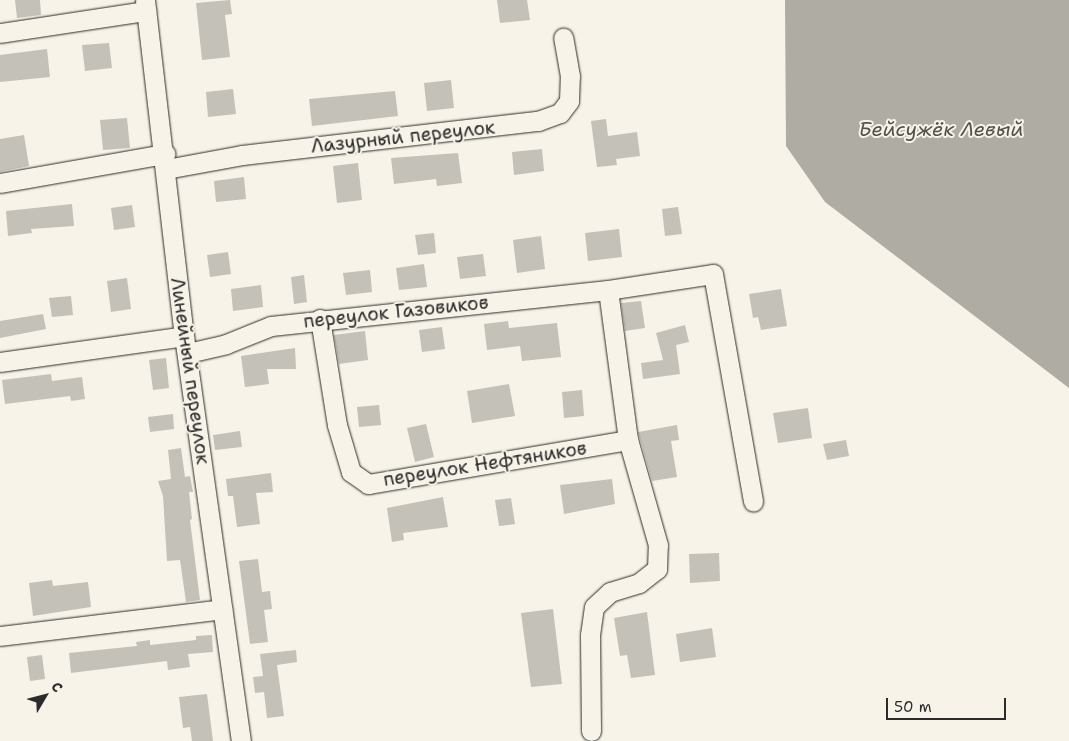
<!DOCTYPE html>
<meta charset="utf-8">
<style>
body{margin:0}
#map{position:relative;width:1069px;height:741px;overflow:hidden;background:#f7f3e8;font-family:"Shantell Sans",sans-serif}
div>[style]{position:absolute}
.water>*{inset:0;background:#afaca4}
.building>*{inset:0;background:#c4c1b9}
.roads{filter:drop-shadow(0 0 1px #2b2b2b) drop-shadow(0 0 1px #2b2b2b)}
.street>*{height:19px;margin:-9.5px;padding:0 9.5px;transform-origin:9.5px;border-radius:9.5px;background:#f7f3e8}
span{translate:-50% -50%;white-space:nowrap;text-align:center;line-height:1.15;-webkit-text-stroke:4px #f7f3e8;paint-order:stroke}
.street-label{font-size:19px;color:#2b2b2b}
.water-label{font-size:20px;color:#53524f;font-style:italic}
.north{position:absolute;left:20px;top:671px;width:50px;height:50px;-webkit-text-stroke:4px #f7f3e8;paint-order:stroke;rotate:53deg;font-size:14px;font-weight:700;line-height:20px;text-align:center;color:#2b2b2b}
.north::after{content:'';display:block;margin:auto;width:18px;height:22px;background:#2b2b2b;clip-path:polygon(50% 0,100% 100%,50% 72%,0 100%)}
.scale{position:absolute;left:886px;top:698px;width:120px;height:22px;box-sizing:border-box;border:2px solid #2b2b2b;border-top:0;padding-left:6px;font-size:15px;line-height:18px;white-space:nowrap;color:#2b2b2b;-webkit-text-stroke:4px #f7f3e8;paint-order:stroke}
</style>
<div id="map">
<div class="water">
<div style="clip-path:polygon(785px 0,1069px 0,1069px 388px,825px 202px,786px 146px)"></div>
</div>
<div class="building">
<div style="clip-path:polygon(15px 0,40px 0,41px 15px,17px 18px)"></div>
<div style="clip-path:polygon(230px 0,232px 14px,225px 15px,230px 57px,202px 60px,196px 3px)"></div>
<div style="clip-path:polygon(497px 0,527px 0,530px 20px,500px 23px)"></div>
<div style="clip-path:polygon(109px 43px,112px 68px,85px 71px,82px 45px)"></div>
<div style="clip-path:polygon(47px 49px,50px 77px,0 82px,0 55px)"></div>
<div style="clip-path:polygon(451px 80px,454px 108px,427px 111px,424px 83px)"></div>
<div style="clip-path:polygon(233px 89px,236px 114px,208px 117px,206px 92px)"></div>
<div style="clip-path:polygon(395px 91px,398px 116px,312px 126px,309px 99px)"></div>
<div style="clip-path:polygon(127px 118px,130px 148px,103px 150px,100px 120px)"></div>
<div style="clip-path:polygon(606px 119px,608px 136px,637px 132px,640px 156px,616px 159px,617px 165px,597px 167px,591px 121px)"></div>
<div style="clip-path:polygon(24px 135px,29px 166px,0 172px,0 139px)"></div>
<div style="clip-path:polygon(542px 149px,544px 171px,514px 175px,512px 152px)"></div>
<div style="clip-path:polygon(458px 153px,462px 183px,437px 186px,436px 179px,394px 184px,391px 158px)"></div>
<div style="clip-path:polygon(358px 163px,362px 200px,337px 203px,333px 166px)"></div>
<div style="clip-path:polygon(244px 177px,246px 199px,216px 202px,214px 181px)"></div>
<div style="clip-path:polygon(72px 204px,74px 226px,31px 229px,32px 233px,8px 236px,6px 211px)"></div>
<div style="clip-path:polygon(132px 205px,135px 227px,114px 230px,111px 208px)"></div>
<div style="clip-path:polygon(678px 207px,682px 234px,665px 236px,662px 209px)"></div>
<div style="clip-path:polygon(619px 229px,622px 257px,588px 261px,585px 233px)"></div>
<div style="clip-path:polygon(434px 233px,436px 253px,418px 255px,415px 235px)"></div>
<div style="clip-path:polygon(541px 236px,545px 269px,517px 273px,513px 240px)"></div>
<div style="clip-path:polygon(228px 252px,231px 274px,210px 277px,207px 255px)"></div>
<div style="clip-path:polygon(483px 254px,486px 276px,460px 279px,457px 257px)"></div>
<div style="clip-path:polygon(424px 264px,427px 287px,399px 290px,396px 268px)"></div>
<div style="clip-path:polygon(370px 270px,372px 292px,346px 295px,343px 273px)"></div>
<div style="clip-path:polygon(304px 275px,307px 302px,294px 304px,291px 277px)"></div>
<div style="clip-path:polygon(127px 278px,131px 309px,111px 312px,107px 281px)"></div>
<div style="clip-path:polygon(261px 285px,263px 307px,233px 311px,231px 289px)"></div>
<div style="clip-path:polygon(781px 289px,787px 326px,761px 330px,758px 317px,753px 318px,749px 294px)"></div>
<div style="clip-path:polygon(71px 296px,73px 315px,52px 317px,49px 298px)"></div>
<div style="clip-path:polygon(641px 301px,645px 328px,625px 331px,621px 303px)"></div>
<div style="clip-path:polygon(43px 314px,46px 329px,0 338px,0 321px)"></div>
<div style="clip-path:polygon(508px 321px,509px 328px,557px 323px,561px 357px,522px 361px,520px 346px,487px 350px,484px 324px)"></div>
<div style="clip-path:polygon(685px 325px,689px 342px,676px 345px,680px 374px,643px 379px,641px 363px,663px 360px,656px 333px)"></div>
<div style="clip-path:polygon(442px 327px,445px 349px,422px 352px,419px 330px)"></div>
<div style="clip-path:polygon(365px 331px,368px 360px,339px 364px,334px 335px)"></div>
<div style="clip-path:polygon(295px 348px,296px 369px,267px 369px,269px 384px,245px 387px,241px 356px)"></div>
<div style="clip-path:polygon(166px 358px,169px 388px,153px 390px,149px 360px)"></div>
<div style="clip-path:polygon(51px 374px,52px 381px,82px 377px,85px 399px,71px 401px,70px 396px,5px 404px,2px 380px)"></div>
<div style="clip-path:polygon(509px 384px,515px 416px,472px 423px,467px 391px)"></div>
<div style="clip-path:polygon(582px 390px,584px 416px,564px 418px,562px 392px)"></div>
<div style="clip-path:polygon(379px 405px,381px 425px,359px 427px,357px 407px)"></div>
<div style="clip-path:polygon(808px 408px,812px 438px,778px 443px,773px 413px)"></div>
<div style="clip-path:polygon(173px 414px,174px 429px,150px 432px,148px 417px)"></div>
<div style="clip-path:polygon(426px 424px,434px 457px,415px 462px,407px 428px)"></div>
<div style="clip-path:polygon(677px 425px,679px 440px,671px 441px,677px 477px,652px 481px,638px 432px)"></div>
<div style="clip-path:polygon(240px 431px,242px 447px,215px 450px,213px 435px)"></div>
<div style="clip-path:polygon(846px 440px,849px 456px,827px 460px,823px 444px)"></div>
<div style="clip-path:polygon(181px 448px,185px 477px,190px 476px,193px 492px,189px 492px,192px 519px,190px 520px,200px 600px,186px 602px,180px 560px,167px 561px,163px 496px,158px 481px,171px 479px,168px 450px)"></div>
<div style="clip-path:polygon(271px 473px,273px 492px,256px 493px,260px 524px,237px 527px,233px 496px,228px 496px,226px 479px)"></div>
<div style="clip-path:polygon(612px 479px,615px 504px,564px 514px,560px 485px)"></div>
<div style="clip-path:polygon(443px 497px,448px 527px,403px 533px,404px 540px,392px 542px,387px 508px)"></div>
<div style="clip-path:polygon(511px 498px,515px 524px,499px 526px,495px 500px)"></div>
<div style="clip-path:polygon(719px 553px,720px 581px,690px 583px,689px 554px)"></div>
<div style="clip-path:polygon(258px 559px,262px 592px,270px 591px,272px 609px,264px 610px,268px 642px,250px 644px,239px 561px)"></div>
<div style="clip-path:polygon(52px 580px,53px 586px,88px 582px,91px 607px,33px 616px,29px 583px)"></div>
<div style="clip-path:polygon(553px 609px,562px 684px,531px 687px,521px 613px)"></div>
<div style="clip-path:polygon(647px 612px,655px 675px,631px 678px,627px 655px,620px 656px,614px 618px)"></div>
<div style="clip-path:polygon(712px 628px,716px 657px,680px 662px,676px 634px)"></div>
<div style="clip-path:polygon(212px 635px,213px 652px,188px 654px,190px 667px,168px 670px,167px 661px,71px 673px,69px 653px,137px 646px,136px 642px,150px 640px,150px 645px,196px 640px,196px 636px)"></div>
<div style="clip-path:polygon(296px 650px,297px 662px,277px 665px,284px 716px,267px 718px,264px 692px,255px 693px,253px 677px,263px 676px,260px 654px)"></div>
<div style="clip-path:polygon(42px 655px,45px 679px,30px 681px,27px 657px)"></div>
<div style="clip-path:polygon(207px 694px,213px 741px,192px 741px,190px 727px,183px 728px,179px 697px)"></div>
</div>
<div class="roads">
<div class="street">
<div style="left:145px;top:0;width:338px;rotate:83.4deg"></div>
<div style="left:184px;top:336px;width:409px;rotate:82deg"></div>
<div style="left:0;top:33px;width:148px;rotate:-8.6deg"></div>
<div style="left:166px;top:169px;width:77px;rotate:-10.4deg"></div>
<div style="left:242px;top:155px;width:298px;rotate:-6.6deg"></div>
<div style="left:538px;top:121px;width:23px;rotate:-20deg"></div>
<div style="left:560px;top:113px;width:15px;rotate:-53deg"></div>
<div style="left:569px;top:101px;width:25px;rotate:-88deg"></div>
<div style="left:570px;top:76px;width:39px;rotate:-100deg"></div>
<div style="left:0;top:183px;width:168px;rotate:-10deg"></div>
<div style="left:320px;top:319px;width:107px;rotate:80.9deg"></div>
<div style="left:337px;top:425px;width:49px;rotate:73.4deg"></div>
<div style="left:351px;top:472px;width:21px;rotate:35deg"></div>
<div style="left:368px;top:484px;width:264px;rotate:-9.6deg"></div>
<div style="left:188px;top:353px;width:39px;rotate:-13deg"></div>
<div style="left:226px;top:344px;width:48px;rotate:-21.8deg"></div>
<div style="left:271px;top:326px;width:339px;rotate:-6.1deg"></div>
<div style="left:608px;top:290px;width:106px;rotate:-8.7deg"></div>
<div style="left:713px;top:274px;width:231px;rotate:80deg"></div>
<div style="left:0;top:362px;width:186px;rotate:-8deg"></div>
<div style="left:0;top:636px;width:224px;rotate:-6.9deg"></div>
<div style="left:591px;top:731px;width:96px;rotate:-90.6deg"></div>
<div style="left:590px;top:635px;width:28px;rotate:-82deg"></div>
<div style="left:594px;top:607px;width:22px;rotate:-43deg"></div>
<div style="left:610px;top:592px;width:30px;rotate:-17deg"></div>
<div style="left:639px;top:583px;width:23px;rotate:-38deg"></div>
<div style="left:657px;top:569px;width:24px;rotate:-88deg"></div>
<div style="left:658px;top:545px;width:109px;rotate:-105.9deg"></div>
<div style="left:628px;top:440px;width:151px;rotate:-97.6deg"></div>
</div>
</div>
<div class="street-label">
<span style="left:403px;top:137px;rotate:-6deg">Лазурный переулок</span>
<span style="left:396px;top:312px;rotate:-6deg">переулок Газовиков</span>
<span style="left:190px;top:371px;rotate:82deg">Линейный переулок</span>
<span style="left:485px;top:464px;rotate:-9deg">переулок Нефтяников</span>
</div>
<div class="water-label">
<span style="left:941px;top:129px">Бейсужёк Левый</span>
</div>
<div class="north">С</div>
<div class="scale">50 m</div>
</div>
